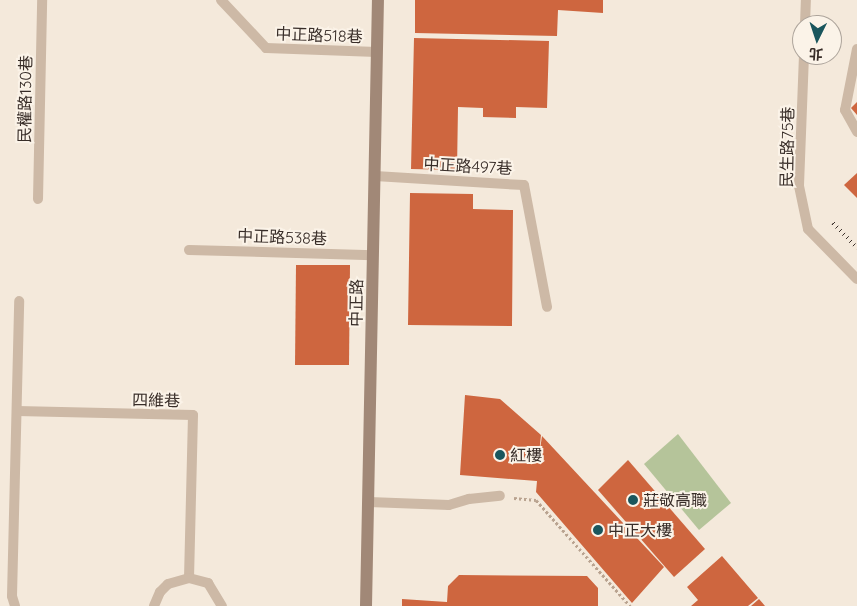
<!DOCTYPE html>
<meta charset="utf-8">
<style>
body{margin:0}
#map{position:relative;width:857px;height:606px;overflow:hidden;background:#f4e9db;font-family:Quicksand,"Noto Sans TC",sans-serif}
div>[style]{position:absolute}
.green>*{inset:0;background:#b5c49a}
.building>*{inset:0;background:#ce663f}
.path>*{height:3px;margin-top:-1.5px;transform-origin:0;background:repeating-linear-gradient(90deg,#b9a390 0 2.5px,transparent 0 5px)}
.lane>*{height:10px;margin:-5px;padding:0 5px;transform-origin:5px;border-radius:5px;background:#cdb9a6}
.secondary>*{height:12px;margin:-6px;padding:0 6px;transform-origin:6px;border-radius:6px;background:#a18877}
.rail>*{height:4px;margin-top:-2px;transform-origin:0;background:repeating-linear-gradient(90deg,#382d28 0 1px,transparent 0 5px)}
.dots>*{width:14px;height:14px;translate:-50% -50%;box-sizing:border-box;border:2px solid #fbf3e8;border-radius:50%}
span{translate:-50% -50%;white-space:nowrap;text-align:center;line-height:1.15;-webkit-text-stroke:4px #fbf3e8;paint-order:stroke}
.street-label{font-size:16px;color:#382d28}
.poi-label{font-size:16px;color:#382d28}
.left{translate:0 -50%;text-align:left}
.north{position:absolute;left:792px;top:15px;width:50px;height:50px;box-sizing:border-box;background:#fbf3e8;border:1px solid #ada49b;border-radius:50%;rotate:184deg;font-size:14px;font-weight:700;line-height:20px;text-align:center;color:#382d28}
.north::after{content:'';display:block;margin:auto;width:18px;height:22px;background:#1a565d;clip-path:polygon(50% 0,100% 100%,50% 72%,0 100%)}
</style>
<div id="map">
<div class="green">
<div style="clip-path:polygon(678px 434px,731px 503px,699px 530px,644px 464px)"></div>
</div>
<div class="building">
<div style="clip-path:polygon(415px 0,603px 0,603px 13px,558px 10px,557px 36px,415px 33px)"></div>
<div style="clip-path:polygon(414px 38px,549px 41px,547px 108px,516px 107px,516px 118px,483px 117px,483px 108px,458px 107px,457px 170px,411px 169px)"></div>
<div style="clip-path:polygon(857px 102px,857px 115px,851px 108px)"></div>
<div style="clip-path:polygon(857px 173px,857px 198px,844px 185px)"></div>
<div style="clip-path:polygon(410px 193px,473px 194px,473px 209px,513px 210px,512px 326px,408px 325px)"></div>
<div style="clip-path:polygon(296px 265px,350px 265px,349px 365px,295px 365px)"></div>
<div style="clip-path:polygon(465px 395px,500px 399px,541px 435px,538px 463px,542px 436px,664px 567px,632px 603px,536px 492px,537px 481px,460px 475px)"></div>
<div style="clip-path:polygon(628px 460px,705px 549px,674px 577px,598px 490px)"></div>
<div style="clip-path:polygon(722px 556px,758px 598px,748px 606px,691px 606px,698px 600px,687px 587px)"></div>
<div style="clip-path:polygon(459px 575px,587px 576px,598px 588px,598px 606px,402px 606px,402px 599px,447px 602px,448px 586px)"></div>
<div style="clip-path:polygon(759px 599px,765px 606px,751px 606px)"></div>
</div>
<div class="path">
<div style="left:514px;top:498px;width:22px;rotate:5deg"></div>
<div style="left:536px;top:500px;width:142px;rotate:48.4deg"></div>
</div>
<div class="lane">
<div style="left:221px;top:0;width:66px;rotate:46.8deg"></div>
<div style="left:266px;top:48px;width:111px;rotate:2.1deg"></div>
<div style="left:805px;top:25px;width:25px;rotate:-88deg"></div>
<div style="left:857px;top:49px;width:62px;rotate:101.1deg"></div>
<div style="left:845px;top:110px;width:25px;rotate:61deg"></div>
<div style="left:804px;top:55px;width:131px;rotate:92.2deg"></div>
<div style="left:799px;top:186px;width:44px;rotate:78.2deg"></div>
<div style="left:808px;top:229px;width:70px;rotate:45.6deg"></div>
<div style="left:375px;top:176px;width:149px;rotate:3.5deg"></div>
<div style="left:524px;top:185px;width:124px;rotate:79.3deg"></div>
<div style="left:38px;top:199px;width:199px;rotate:-88.8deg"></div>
<div style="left:189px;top:250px;width:184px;rotate:1.6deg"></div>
<div style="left:17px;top:411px;width:176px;rotate:1.3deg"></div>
<div style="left:193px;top:415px;width:163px;rotate:91.4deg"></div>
<div style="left:369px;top:502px;width:80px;rotate:2.1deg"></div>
<div style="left:449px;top:505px;width:21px;rotate:-17deg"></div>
<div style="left:469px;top:499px;width:31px;rotate:-6deg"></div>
<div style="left:15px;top:606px;width:10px;rotate:-107deg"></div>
<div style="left:12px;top:596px;width:295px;rotate:-88.6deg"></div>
<div style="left:154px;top:606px;width:15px;rotate:-67deg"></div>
<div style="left:160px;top:592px;width:11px;rotate:-45deg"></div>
<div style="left:168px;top:584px;width:22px;rotate:-16deg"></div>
<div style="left:189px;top:578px;width:20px;rotate:15deg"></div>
<div style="left:208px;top:583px;width:27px;rotate:59deg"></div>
</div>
<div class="secondary">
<div style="left:366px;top:606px;width:606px;rotate:-88.87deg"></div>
</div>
<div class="rail">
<div style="left:833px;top:223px;width:35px;rotate:46deg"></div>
</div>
<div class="dots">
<div style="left:500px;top:455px;background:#1a565d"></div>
<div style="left:633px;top:500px;background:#1a565d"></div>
<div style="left:598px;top:530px;background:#1a565d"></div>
</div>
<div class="street-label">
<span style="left:319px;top:35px;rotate:2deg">中正路518巷</span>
<span style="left:25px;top:99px;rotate:-89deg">民權路130巷</span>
<span style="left:787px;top:147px;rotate:-89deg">民生路75巷</span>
<span style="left:468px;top:166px;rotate:3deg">中正路497巷</span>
<span style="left:282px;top:237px;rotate:2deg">中正路538巷</span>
<span style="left:356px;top:303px;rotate:-89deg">中正路</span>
<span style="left:156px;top:400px;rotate:1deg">四維巷</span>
</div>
<div class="poi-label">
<span class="left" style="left:510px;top:455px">紅樓</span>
<span class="left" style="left:643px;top:500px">莊敬高職</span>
<span class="left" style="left:608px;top:530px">中正大樓</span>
</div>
<div class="north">北</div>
</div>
